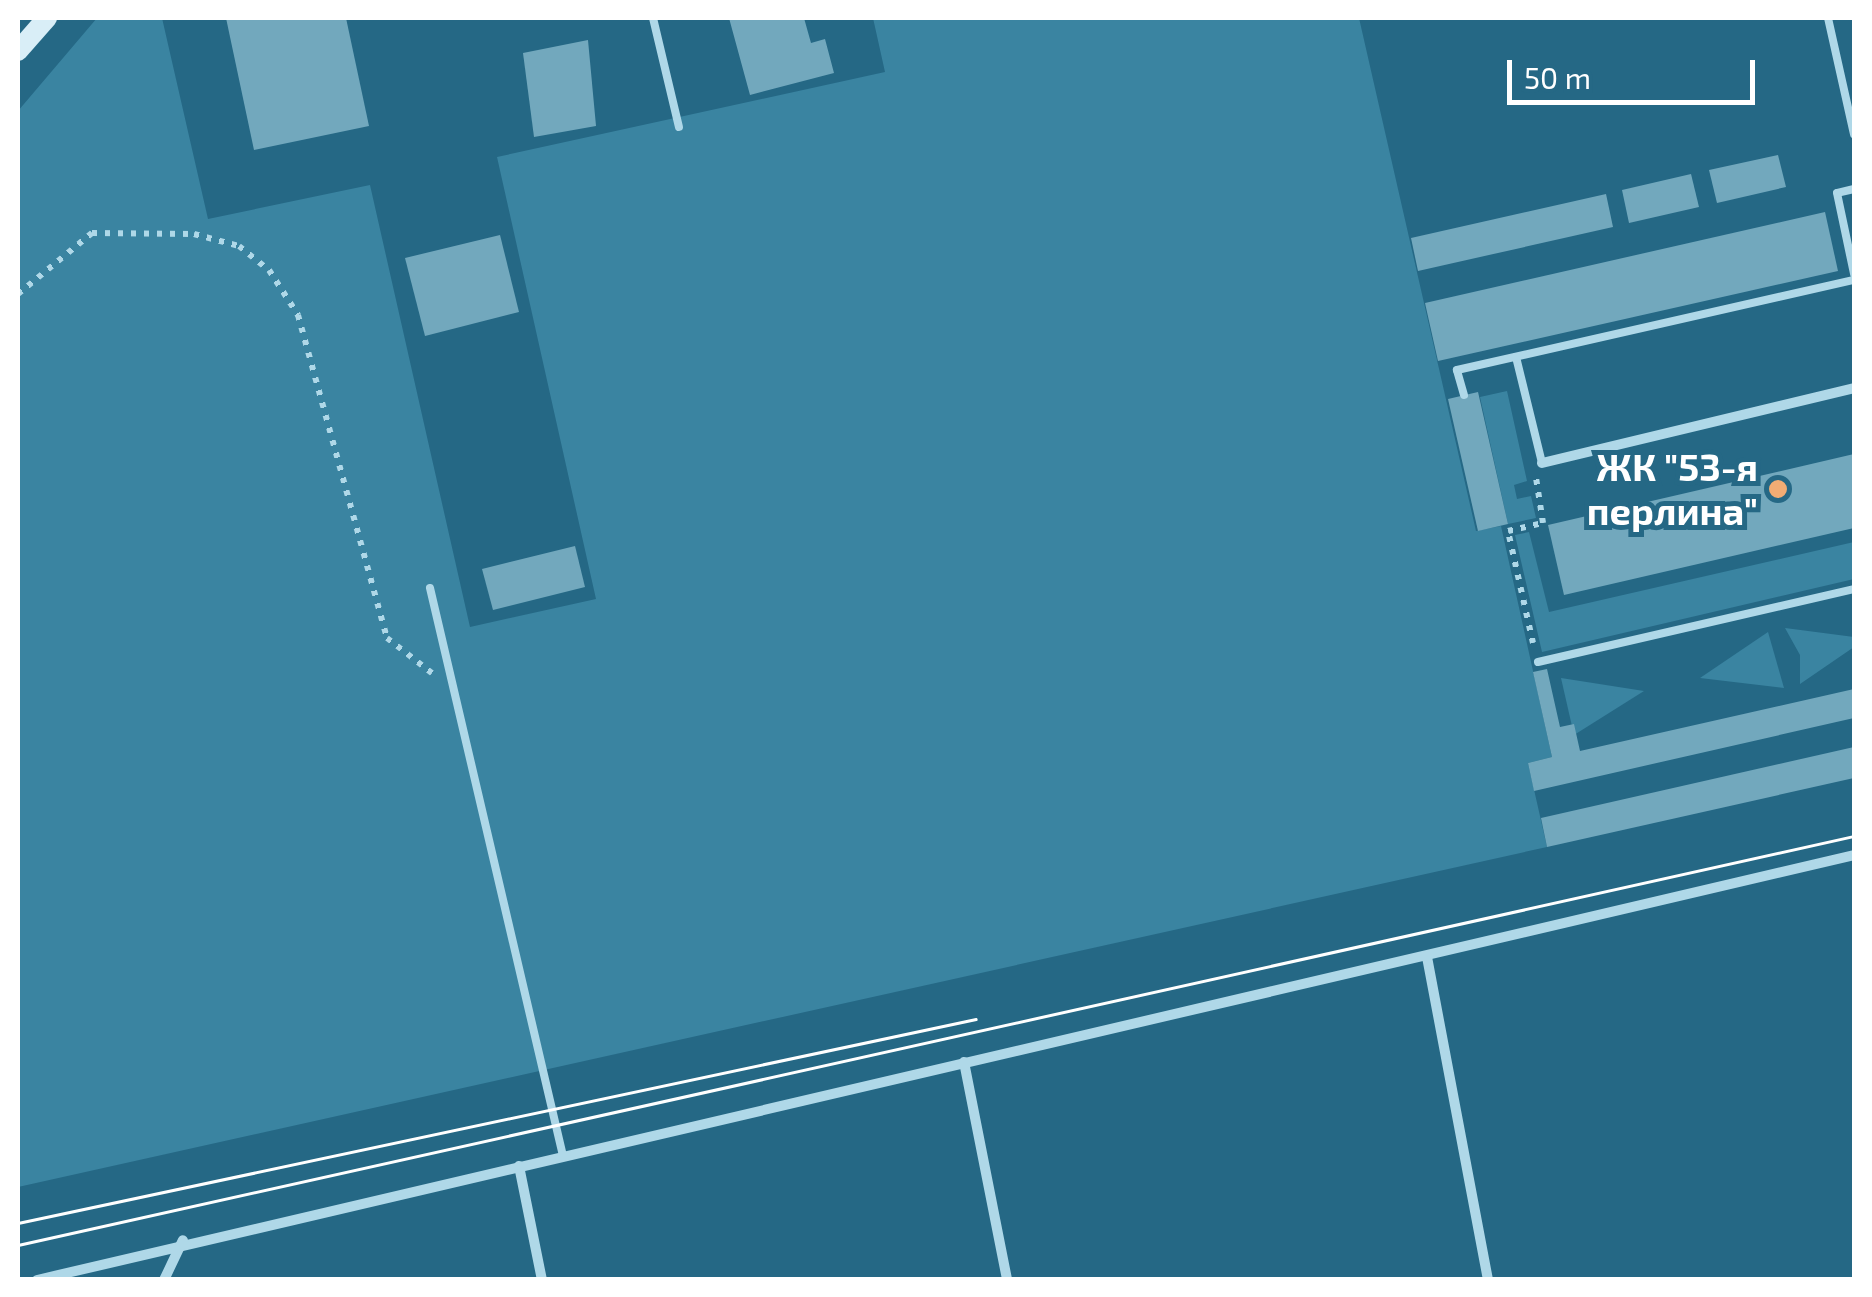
<!DOCTYPE html>
<meta charset="utf-8">
<style>
body{margin:0}
#map{position:relative;width:1872px;height:1297px;overflow:hidden;background:#256885;font-family:"Exo 2",sans-serif}
div>[style]{position:absolute}
.green>*{inset:0;background:#3a84a1}
.building>*{inset:0;background:#72a8bd}
.path>*{height:6px;margin-top:-3px;transform-origin:0;background:repeating-linear-gradient(90deg,#afd8e8 0 5px,transparent 0 13px)}
.lane>*{height:8px;margin:-4px;padding:0 4px;transform-origin:4px;border-radius:4px;background:#afd8e8}
.street>*{height:10px;margin:-5px;padding:0 5px;transform-origin:5px;border-radius:5px;background:#afd8e8}
.secondary>*{height:20px;margin:-10px;padding:0 10px;transform-origin:10px;border-radius:10px;background:#d9eef7}
.tram>*{height:2.5px;margin:-1.25px;padding:0 1.25px;transform-origin:1.25px;border-radius:1.25px;background:#fff}
.dots>*{width:28px;height:28px;translate:-50% -50%;box-sizing:border-box;border:5px solid #256885;border-radius:50%}
span{translate:-50% -50%;white-space:nowrap;text-align:center;line-height:1.15;-webkit-text-stroke:10px #256885;paint-order:stroke}
.poi-label{font-size:38px;color:#fff;font-weight:700}
.right{translate:-100% -50%;text-align:right}
.frame{position:absolute;inset:0;border:20px solid #fff;pointer-events:none}
.scale{position:absolute;left:1507px;top:60px;width:248px;height:45px;box-sizing:border-box;border:5px solid #fff;border-top:0;padding-left:12px;font-size:30px;line-height:35px;white-space:nowrap;color:#fff;-webkit-text-stroke:8px #256885;paint-order:stroke}
</style>
<div id="map">
<div class="green">
<div style="clip-path:polygon(97px 18px,162px 18px,208px 219px,370px 185px,470px 627px,596px 599px,497px 157px,885px 72px,873px 18px,1359px 18px,1476px 531px,1501px 526px,1552px 757px,1528px 763px,1547px 847px,18px 1187px,18px 111px)"></div>
<div style="clip-path:polygon(1507px 391px,1527px 481px,1514px 485px,1517px 499px,1531px 496px,1536px 518px,1508px 524px,1480px 397px)"></div>
<div style="clip-path:polygon(1529px 532px,1549px 612px,1854px 542px,1854px 579px,1542px 652px,1515px 535px)"></div>
<div style="clip-path:polygon(1785px 628px,1854px 637px,1854px 647px,1800px 684px,1800px 655px)"></div>
<div style="clip-path:polygon(1768px 632px,1784px 688px,1700px 678px)"></div>
<div style="clip-path:polygon(1561px 678px,1644px 691px,1574px 735px)"></div>
</div>
<div class="building">
<div style="clip-path:polygon(226px 18px,346px 18px,369px 126px,254px 150px)"></div>
<div style="clip-path:polygon(729px 18px,804px 18px,811px 43px,825px 39px,834px 73px,750px 95px)"></div>
<div style="clip-path:polygon(588px 40px,596px 126px,534px 137px,523px 53px)"></div>
<div style="clip-path:polygon(1778px 155px,1786px 187px,1717px 203px,1709px 170px)"></div>
<div style="clip-path:polygon(1691px 174px,1699px 207px,1629px 223px,1622px 190px)"></div>
<div style="clip-path:polygon(1606px 194px,1613px 227px,1418px 271px,1411px 238px)"></div>
<div style="clip-path:polygon(1825px 212px,1838px 271px,1438px 361px,1425px 303px)"></div>
<div style="clip-path:polygon(500px 235px,519px 312px,425px 336px,405px 258px)"></div>
<div style="clip-path:polygon(1478px 392px,1508px 524px,1478px 531px,1448px 399px)"></div>
<div style="clip-path:polygon(1854px 454px,1854px 528px,1564px 595px,1548px 525px)"></div>
<div style="clip-path:polygon(575px 546px,585px 587px,493px 610px,482px 569px)"></div>
<div style="clip-path:polygon(1547px 669px,1560px 727px,1574px 724px,1580px 751px,1854px 689px,1854px 718px,1534px 791px,1528px 763px,1552px 757px,1533px 672px)"></div>
<div style="clip-path:polygon(1854px 747px,1854px 778px,1547px 847px,1541px 818px)"></div>
</div>
<div class="path">
<div style="left:18px;top:294px;width:96px;rotate:-39.5deg"></div>
<div style="left:92px;top:233px;width:102px;rotate:0.6deg"></div>
<div style="left:194px;top:234px;width:47px;rotate:14.9deg"></div>
<div style="left:239px;top:246px;width:38px;rotate:39deg"></div>
<div style="left:269px;top:270px;width:54px;rotate:57.2deg"></div>
<div style="left:298px;top:315px;width:335px;rotate:74.6deg"></div>
<div style="left:387px;top:638px;width:57px;rotate:37.9deg"></div>
<div style="left:1533px;top:643px;width:115px;rotate:-102.6deg"></div>
<div style="left:1508px;top:531px;width:36px;rotate:-13deg"></div>
<div style="left:1543px;top:523px;width:46px;rotate:-98.8deg"></div>
</div>
<div class="lane">
<div style="left:653px;top:18px;width:112px;rotate:76.6deg"></div>
<div style="left:1828px;top:18px;width:119px;rotate:77.4deg"></div>
<div style="left:1854px;top:189px;width:17px;rotate:167deg"></div>
<div style="left:1837px;top:193px;width:83px;rotate:78.1deg"></div>
<div style="left:1516px;top:357px;width:109px;rotate:76.2deg"></div>
<div style="left:1464px;top:395px;width:26px;rotate:-106deg"></div>
<div style="left:1457px;top:370px;width:407px;rotate:-12.8deg"></div>
<div style="left:430px;top:588px;width:583px;rotate:76.82deg"></div>
<div style="left:1538px;top:662px;width:324px;rotate:-13deg"></div>
</div>
<div class="street">
<div style="left:1542px;top:463px;width:321px;rotate:-13.5deg"></div>
<div style="left:1427px;top:957px;width:329px;rotate:79.3deg"></div>
<div style="left:964px;top:1062px;width:222px;rotate:78.8deg"></div>
<div style="left:519px;top:1166px;width:116px;rotate:78.6deg"></div>
<div style="left:37px;top:1280px;width:1866px;rotate:-13.16deg"></div>
<div style="left:164px;top:1280px;width:44px;rotate:-64.6deg"></div>
</div>
<div class="secondary">
<div style="left:18px;top:51px;width:44px;rotate:-48.7deg"></div>
</div>
<div class="tram">
<div style="left:18px;top:1223px;width:979px;rotate:-12.02deg"></div>
<div style="left:18px;top:1245px;width:1881px;rotate:-12.56deg"></div>
</div>
<div class="dots">
<div style="left:1778px;top:489px;background:#f1ac74"></div>
</div>
<div class="poi-label">
<span class="right" style="left:1758px;top:489px">ЖК "53-я<br>перлина"</span>
</div>
<div class="frame"></div>
<div class="scale">50 m</div>
</div>
